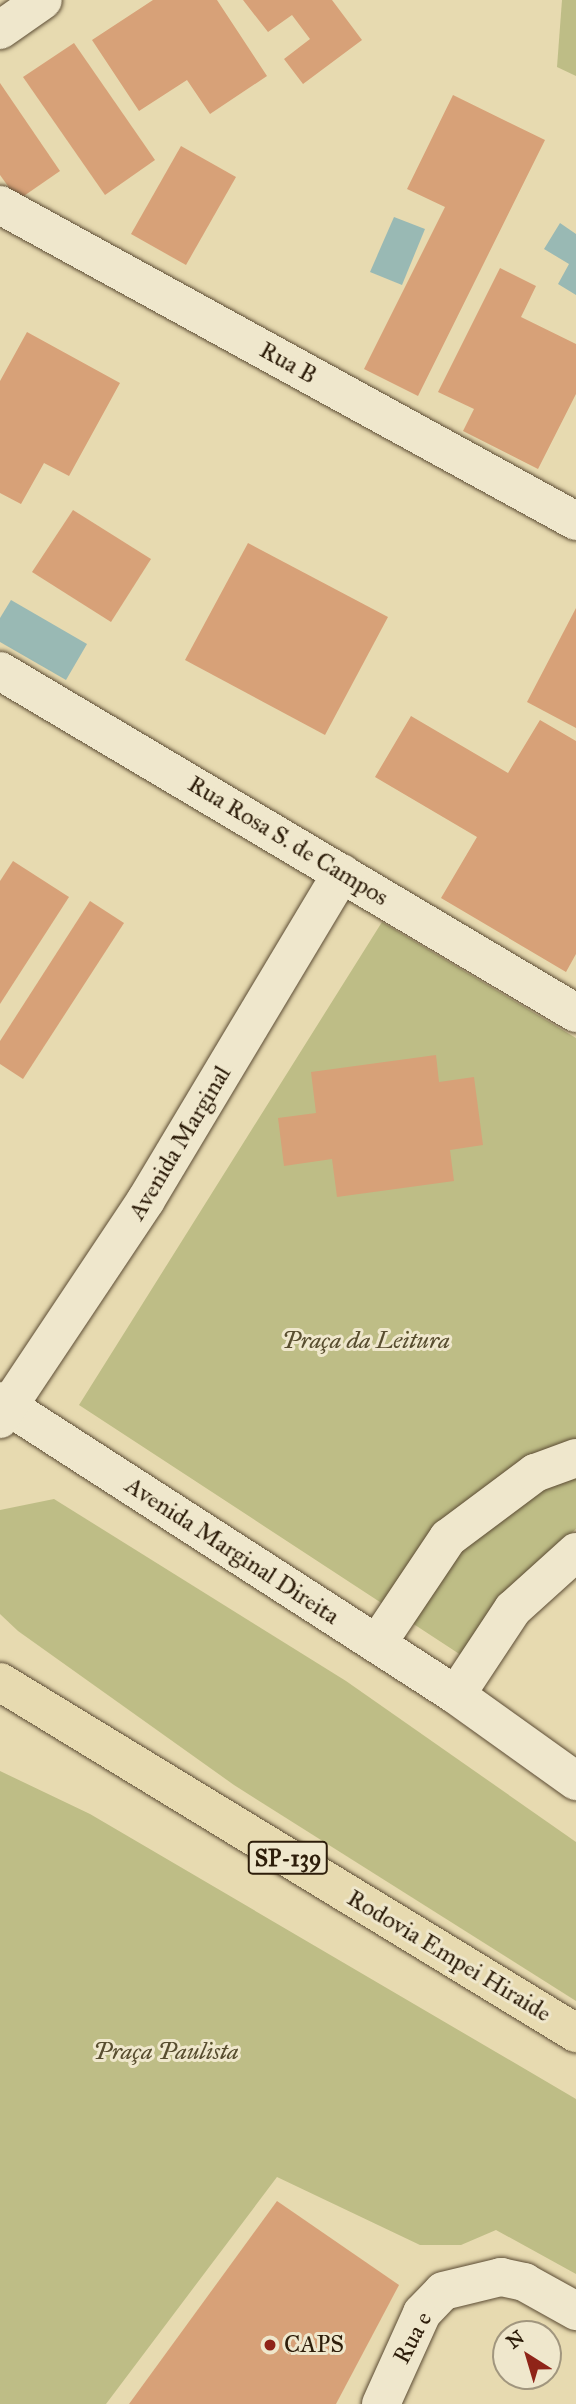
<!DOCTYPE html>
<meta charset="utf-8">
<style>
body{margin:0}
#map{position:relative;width:576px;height:2404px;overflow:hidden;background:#e7dab0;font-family:"IM FELL Great Primer",serif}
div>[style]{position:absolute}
.green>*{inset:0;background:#bebd86}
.water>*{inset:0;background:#99b9b4}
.building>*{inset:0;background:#d7a178}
.roads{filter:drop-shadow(0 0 2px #5c4c34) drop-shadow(0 0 2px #5c4c34)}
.minor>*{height:38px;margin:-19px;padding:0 19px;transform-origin:19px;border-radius:19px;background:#efe7cc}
.major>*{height:38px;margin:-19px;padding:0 19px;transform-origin:19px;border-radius:19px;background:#e7dab0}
.dots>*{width:19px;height:19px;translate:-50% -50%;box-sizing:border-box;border:4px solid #efe7cc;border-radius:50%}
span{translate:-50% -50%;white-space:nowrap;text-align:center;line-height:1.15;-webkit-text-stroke:6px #efe7cc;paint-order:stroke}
.shield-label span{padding:2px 5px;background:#efe7cc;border:2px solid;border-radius:5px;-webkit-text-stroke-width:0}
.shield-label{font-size:23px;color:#2d1d0a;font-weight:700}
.street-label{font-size:24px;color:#2d1d0a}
.park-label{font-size:24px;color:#584d2f;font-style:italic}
.poi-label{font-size:24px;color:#2d1d0a}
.left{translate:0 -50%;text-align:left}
.north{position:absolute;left:492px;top:2320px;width:70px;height:70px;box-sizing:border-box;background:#efe7cc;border:2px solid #a1967e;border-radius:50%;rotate:323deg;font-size:19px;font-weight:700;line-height:28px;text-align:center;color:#2d1d0a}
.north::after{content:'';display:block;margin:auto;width:24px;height:32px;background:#8f2418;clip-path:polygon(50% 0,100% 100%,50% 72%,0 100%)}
</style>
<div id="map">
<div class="green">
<div style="clip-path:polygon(562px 0,576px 0,576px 76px,557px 67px)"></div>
<div style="clip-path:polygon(382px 922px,576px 1038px,576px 1529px,519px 1581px,467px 1659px,79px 1405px)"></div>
<div style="clip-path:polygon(54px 1499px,346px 1681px,576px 1842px,576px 2001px,234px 1785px,18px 1631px,0 1614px,0 1510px)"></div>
<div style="clip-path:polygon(0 1771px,90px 1814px,576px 2099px,576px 2274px,496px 2230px,461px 2245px,420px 2245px,277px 2177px,106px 2404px,0 2404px)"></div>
</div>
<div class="water">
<div style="clip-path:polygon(394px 217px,425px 229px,402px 285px,370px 272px)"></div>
<div style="clip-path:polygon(560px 223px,576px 234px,576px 295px,558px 284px,569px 264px,544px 249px)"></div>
<div style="clip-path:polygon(11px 600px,87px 644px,66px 680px,0 642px,0 618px)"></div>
</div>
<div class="building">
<div style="clip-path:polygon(153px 0,217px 0,267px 76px,210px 114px,187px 80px,139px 111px,92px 40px)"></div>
<div style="clip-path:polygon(243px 0,332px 0,362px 40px,303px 84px,284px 59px,310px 39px,292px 15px,268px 32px)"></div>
<div style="clip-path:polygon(74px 43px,155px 160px,105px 195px,23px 77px)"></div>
<div style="clip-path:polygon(0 83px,60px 171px,18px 200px,0 175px)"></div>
<div style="clip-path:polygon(453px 95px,545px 140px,418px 396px,364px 369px,445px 207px,407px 189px)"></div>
<div style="clip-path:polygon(181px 146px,236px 177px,186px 265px,131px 234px)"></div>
<div style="clip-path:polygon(500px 268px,536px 286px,521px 317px,576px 344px,576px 394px,538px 469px,463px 431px,474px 409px,438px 392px)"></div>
<div style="clip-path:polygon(27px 332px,120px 383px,69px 476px,44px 463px,21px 504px,0 493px,0 381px)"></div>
<div style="clip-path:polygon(73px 510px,151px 559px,111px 622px,32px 572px)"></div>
<div style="clip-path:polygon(248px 543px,388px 617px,325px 735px,185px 660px)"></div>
<div style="clip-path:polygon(576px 608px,576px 728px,527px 702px)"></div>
<div style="clip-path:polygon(411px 716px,508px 773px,540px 720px,576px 741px,576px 954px,566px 972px,441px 898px,477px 837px,375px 777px)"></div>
<div style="clip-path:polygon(13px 861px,69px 897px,0 1004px,0 881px)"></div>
<div style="clip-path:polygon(90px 901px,124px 923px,23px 1079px,0 1064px,0 1041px)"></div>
<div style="clip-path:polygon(436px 1055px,439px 1082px,474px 1077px,483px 1145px,450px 1150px,454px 1181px,337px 1197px,332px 1159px,284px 1166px,278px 1118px,316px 1113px,311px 1072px)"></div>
<div style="clip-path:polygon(277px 2201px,399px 2285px,336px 2404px,129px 2404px)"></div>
</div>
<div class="roads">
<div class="minor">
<div style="left:0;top:30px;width:52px;rotate:-34.9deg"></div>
<div style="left:0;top:205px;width:657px;rotate:28.75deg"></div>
<div style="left:0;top:671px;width:670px;rotate:30.7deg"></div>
<div style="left:0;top:1401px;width:543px;rotate:32.81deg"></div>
<div style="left:456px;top:1695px;width:148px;rotate:35.6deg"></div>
<div style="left:0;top:1419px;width:263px;rotate:-56.3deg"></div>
<div style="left:146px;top:1200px;width:381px;rotate:-59.1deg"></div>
<div style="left:377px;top:1644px;width:128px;rotate:-56.2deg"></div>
<div style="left:448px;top:1538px;width:109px;rotate:-36.8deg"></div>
<div style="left:535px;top:1473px;width:44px;rotate:-20.1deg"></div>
<div style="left:456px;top:1695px;width:103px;rotate:-56.5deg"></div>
<div style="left:513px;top:1609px;width:85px;rotate:-42.1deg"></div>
<div style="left:381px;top:2404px;width:100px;rotate:-65.7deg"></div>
<div style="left:422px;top:2313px;width:30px;rotate:-46deg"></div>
<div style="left:443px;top:2291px;width:60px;rotate:-13.6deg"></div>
<div style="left:501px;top:2277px;width:24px;rotate:12deg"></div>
<div style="left:524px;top:2282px;width:60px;rotate:29.1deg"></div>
</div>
<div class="major">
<div style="left:0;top:1682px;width:675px;rotate:31.36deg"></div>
</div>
</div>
<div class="dots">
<div style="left:270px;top:2345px;background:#8f2418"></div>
</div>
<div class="shield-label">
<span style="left:288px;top:1858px">SP-139</span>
</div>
<div class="street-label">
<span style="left:288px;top:363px;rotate:29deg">Rua B</span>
<span style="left:288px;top:841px;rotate:31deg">Rua Rosa S. de Campos</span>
<span style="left:180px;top:1143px;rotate:-59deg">Avenida Marginal</span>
<span style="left:232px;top:1551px;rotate:33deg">Avenida Marginal Direita</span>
<span style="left:449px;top:1956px;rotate:31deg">Rodovia Empei Hiraide</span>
<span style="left:413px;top:2338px;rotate:-62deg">Rua e</span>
</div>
<div class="park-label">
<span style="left:366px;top:1341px">Praça da Leitura</span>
<span style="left:166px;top:2052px">Praça Paulista</span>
</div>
<div class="poi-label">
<span class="left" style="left:284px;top:2345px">CAPS</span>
</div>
<div class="north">N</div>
</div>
